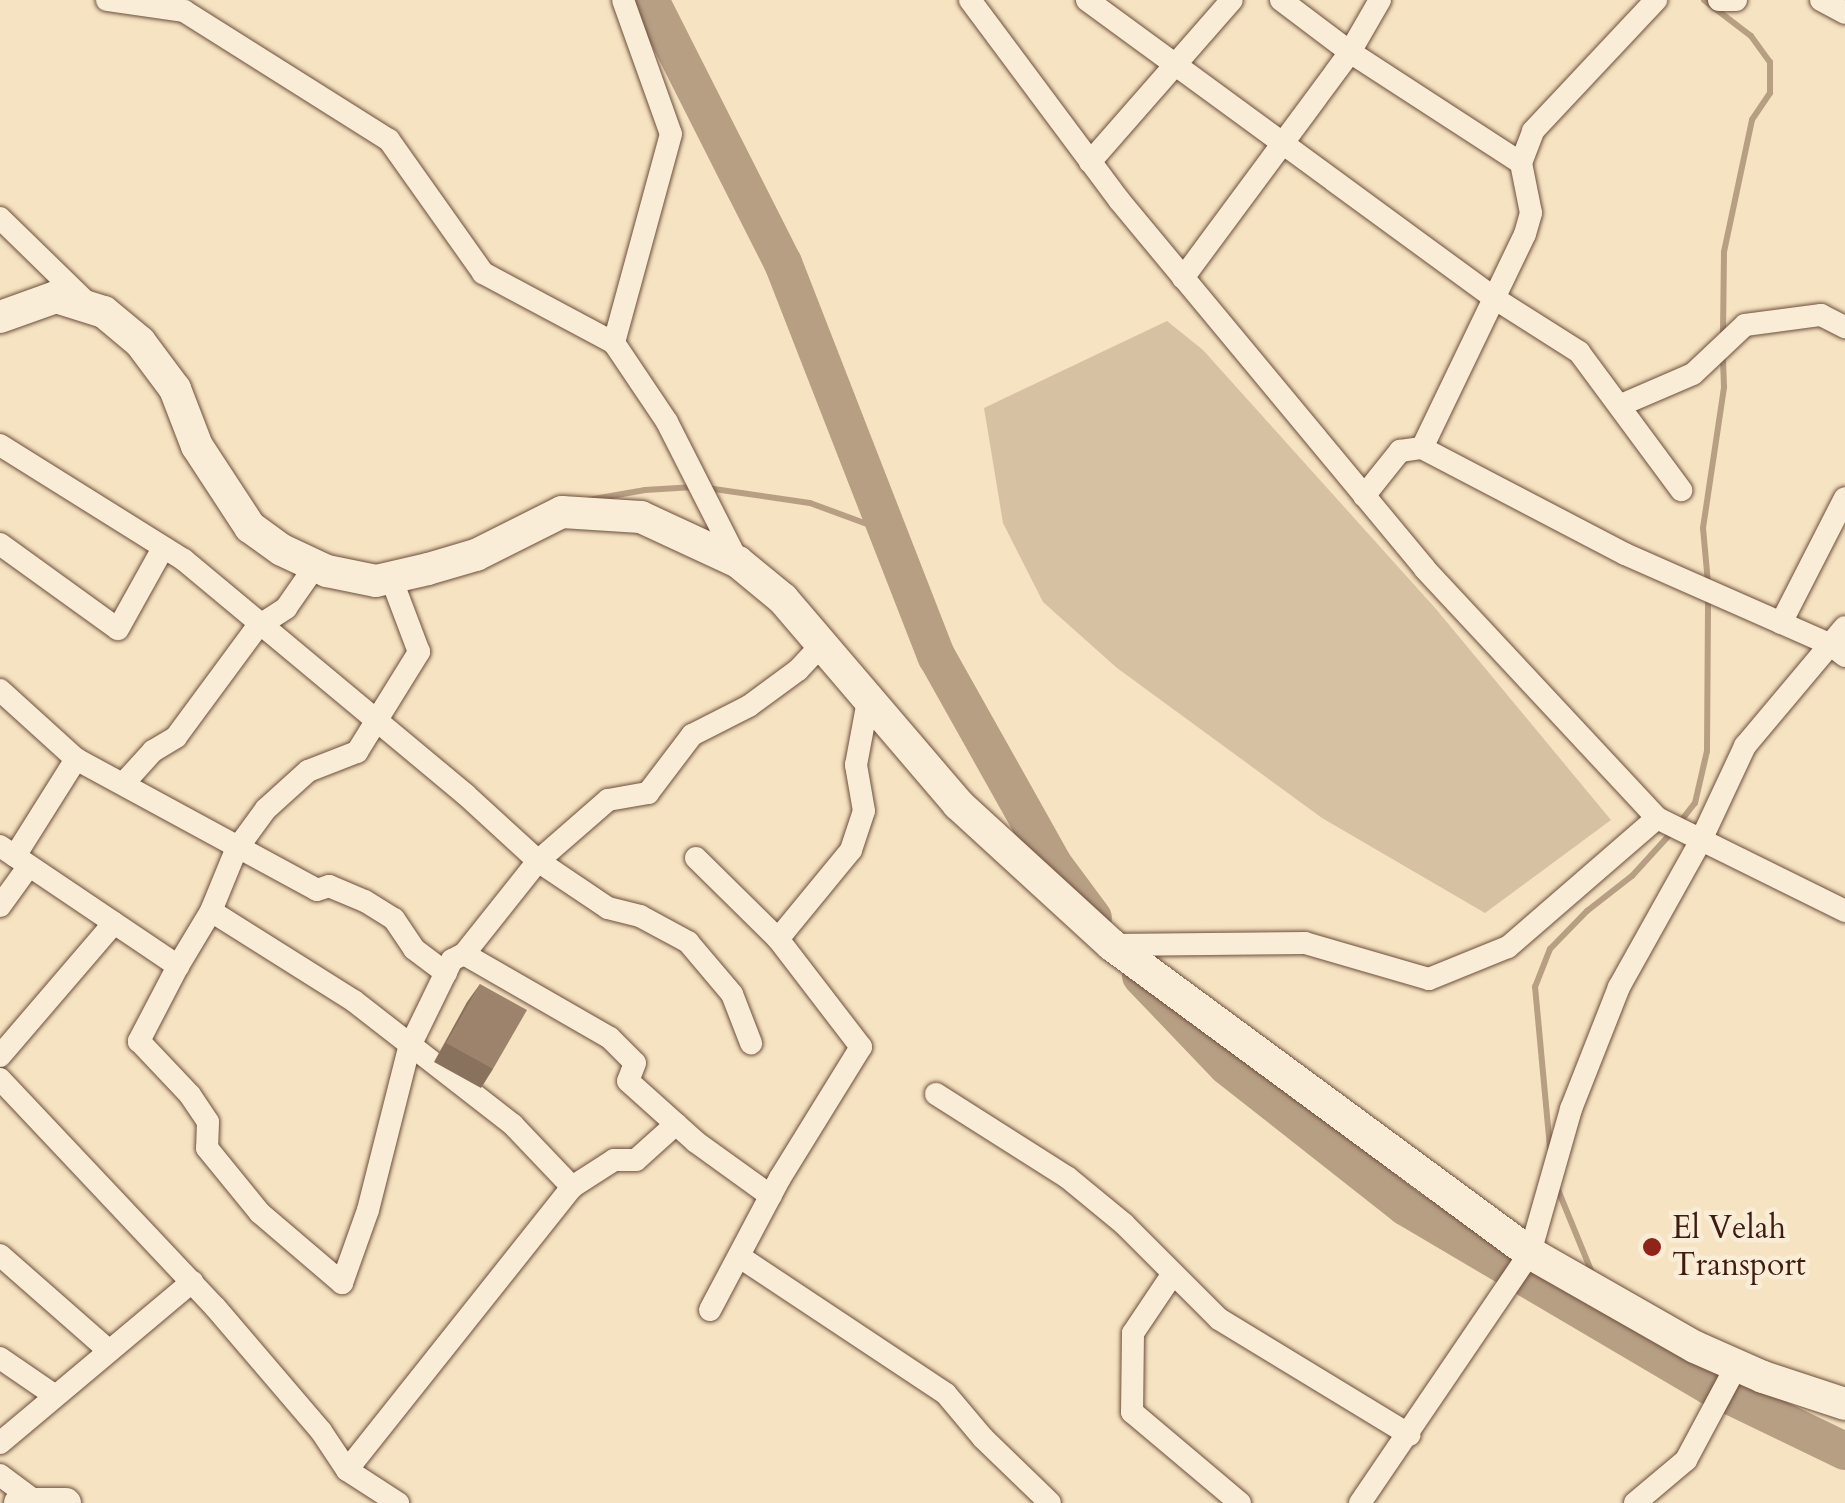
<!DOCTYPE html>
<style>
body{margin:0}
#map{position:relative;width:1845px;height:1503px;overflow:hidden;background:#f6e3c1;font-family:Cardo,serif}
div>[style]{position:absolute}
.green>*{inset:0;background:#d7c1a3}
.stream>*{height:6px;margin:-3px;padding:0 3px;transform-origin:3px;border-radius:3px;background:#b79f84}
.river>*{height:38px;margin:-19px;padding:0 19px;transform-origin:19px;border-radius:19px;background:#b79f84}
.roads{filter:drop-shadow(0 0 2px #6c4e3c) drop-shadow(0 0 2px #6c4e3c)}
.minor>*{height:22px;margin:-11px;padding:0 11px;transform-origin:11px;border-radius:11px;background:#f9edd7}
.tertiary>*{height:30px;margin:-15px;padding:0 15px;transform-origin:15px;border-radius:15px;background:#f9edd7}
.secondary>*{height:32px;margin:-16px;padding:0 16px;transform-origin:16px;border-radius:16px;background:#f9edd7}
.wall>*{inset:0;background:#88715d}
.building>*{inset:0;background:#9e836c}
.dots>*{width:28px;height:28px;translate:-50% -50%;box-sizing:border-box;border:5px solid #f9edd7;border-radius:50%}
span{translate:-50% -50%;white-space:nowrap;text-align:center;line-height:1.15;-webkit-text-stroke:9px #f9edd7;paint-order:stroke}
.poi-label{font-size:32px;color:#3e1c0f}
.left{translate:0 -50%;text-align:left}
</style>
<div id="map">
<div class="green">
<div style="clip-path:polygon(1167px 321px,1203px 350px,1436px 609px,1611px 820px,1485px 913px,1322px 818px,1117px 668px,1043px 602px,1003px 523px,984px 408px)"></div>
</div>
<div class="stream">
<div style="left:1704px;top:0;width:59px;rotate:37.5deg"></div>
<div style="left:1751px;top:36px;width:32px;rotate:54deg"></div>
<div style="left:1770px;top:62px;width:31px;rotate:90deg"></div>
<div style="left:1770px;top:93px;width:32px;rotate:124deg"></div>
<div style="left:1752px;top:120px;width:135px;rotate:102deg"></div>
<div style="left:1724px;top:252px;width:83px;rotate:90.7deg"></div>
<div style="left:707px;top:488px;width:104px;rotate:8.3deg"></div>
<div style="left:810px;top:503px;width:81px;rotate:20.2deg"></div>
<div style="left:588px;top:500px;width:58px;rotate:-10deg"></div>
<div style="left:645px;top:490px;width:49px;rotate:-3.5deg"></div>
<div style="left:1708px;top:583px;width:55px;rotate:-95.2deg"></div>
<div style="left:1703px;top:528px;width:143px;rotate:-81.5deg"></div>
<div style="left:1724px;top:387px;width:34px;rotate:-92deg"></div>
<div style="left:1680px;top:822px;width:24px;rotate:-52deg"></div>
<div style="left:1695px;top:803px;width:53px;rotate:-77deg"></div>
<div style="left:1707px;top:751px;width:155px;rotate:-89.6deg"></div>
<div style="left:1550px;top:1148px;width:162px;rotate:-95.3deg"></div>
<div style="left:1535px;top:987px;width:41px;rotate:-68.5deg"></div>
<div style="left:1550px;top:949px;width:53px;rotate:-45.8deg"></div>
<div style="left:1587px;top:911px;width:57px;rotate:-37.9deg"></div>
<div style="left:1632px;top:876px;width:59px;rotate:-47.7deg"></div>
<div style="left:1556px;top:1185px;width:97px;rotate:67.7deg"></div>
<div style="left:1611px;top:1313px;width:28px;rotate:60deg"></div>
</div>
<div class="river">
<div style="left:650px;top:0;width:295px;rotate:63.2deg"></div>
<div style="left:783px;top:263px;width:423px;rotate:68.7deg"></div>
<div style="left:937px;top:657px;width:237px;rotate:60.7deg"></div>
<div style="left:1053px;top:864px;width:67px;rotate:53.5deg"></div>
<div style="left:1141px;top:976px;width:124px;rotate:46.3deg"></div>
<div style="left:1227px;top:1066px;width:228px;rotate:38.2deg"></div>
<div style="left:1406px;top:1207px;width:353px;rotate:30.5deg"></div>
<div style="left:1710px;top:1386px;width:150px;rotate:25.7deg"></div>
</div>
<div class="roads">
<div class="minor">
<div style="left:107px;top:0;width:78px;rotate:8.1deg"></div>
<div style="left:184px;top:11px;width:242px;rotate:32.2deg"></div>
<div style="left:389px;top:140px;width:163px;rotate:54.7deg"></div>
<div style="left:483px;top:273px;width:149px;rotate:28.1deg"></div>
<div style="left:623px;top:0;width:142px;rotate:70.3deg"></div>
<div style="left:671px;top:134px;width:217px;rotate:105.3deg"></div>
<div style="left:614px;top:343px;width:95px;rotate:56.1deg"></div>
<div style="left:667px;top:422px;width:157px;rotate:63.1deg"></div>
<div style="left:970px;top:0;width:249px;rotate:53.3deg"></div>
<div style="left:1119px;top:200px;width:479px;rotate:50.3deg"></div>
<div style="left:1425px;top:569px;width:340px;rotate:47deg"></div>
<div style="left:1657px;top:818px;width:210px;rotate:26.3deg"></div>
<div style="left:1087px;top:0;width:504px;rotate:36.21deg"></div>
<div style="left:1494px;top:298px;width:101px;rotate:32.4deg"></div>
<div style="left:1579px;top:352px;width:172px;rotate:53.5deg"></div>
<div style="left:1281px;top:0;width:86px;rotate:37deg"></div>
<div style="left:1350px;top:52px;width:204px;rotate:33deg"></div>
<div style="left:1719px;top:0;width:17px"></div>
<div style="left:1821px;top:0;width:27px;rotate:28deg"></div>
<div style="left:1090px;top:162px;width:215px;rotate:-48.8deg"></div>
<div style="left:0;top:218px;width:122px;rotate:44.3deg"></div>
<div style="left:1183px;top:278px;width:281px;rotate:-53.5deg"></div>
<div style="left:1350px;top:52px;width:60px;rotate:-60deg"></div>
<div style="left:1621px;top:405px;width:78px;rotate:-23.3deg"></div>
<div style="left:1693px;top:374px;width:71px;rotate:-43.3deg"></div>
<div style="left:1745px;top:325px;width:77px;rotate:-7.5deg"></div>
<div style="left:1821px;top:315px;width:27px;rotate:27deg"></div>
<div style="left:0;top:445px;width:217px;rotate:32deg"></div>
<div style="left:184px;top:560px;width:366px;rotate:39.8deg"></div>
<div style="left:465px;top:794px;width:99px;rotate:42.5deg"></div>
<div style="left:538px;top:861px;width:84px;rotate:33.9deg"></div>
<div style="left:608px;top:908px;width:33px;rotate:14deg"></div>
<div style="left:640px;top:916px;width:55px;rotate:28.4deg"></div>
<div style="left:688px;top:942px;width:68px;rotate:49.8deg"></div>
<div style="left:732px;top:994px;width:53px;rotate:68.8deg"></div>
<div style="left:1422px;top:448px;width:237px;rotate:-64.3deg"></div>
<div style="left:1525px;top:234px;width:22px;rotate:-74deg"></div>
<div style="left:1531px;top:213px;width:51px;rotate:-101.3deg"></div>
<div style="left:1521px;top:163px;width:34px;rotate:-69deg"></div>
<div style="left:1533px;top:131px;width:180px;rotate:-46.8deg"></div>
<div style="left:1364px;top:496px;width:58px;rotate:-51.3deg"></div>
<div style="left:1400px;top:451px;width:22px;rotate:-8deg"></div>
<div style="left:1422px;top:448px;width:229px;rotate:27.6deg"></div>
<div style="left:1625px;top:554px;width:225px;rotate:23.8deg"></div>
<div style="left:1831px;top:645px;width:18px;rotate:38deg"></div>
<div style="left:0;top:544px;width:145px;rotate:35.8deg"></div>
<div style="left:118px;top:629px;width:93px;rotate:-60.9deg"></div>
<div style="left:1781px;top:623px;width:140px;rotate:-62.9deg"></div>
<div style="left:0;top:690px;width:103px;rotate:42.2deg"></div>
<div style="left:76px;top:759px;width:274px;rotate:28.5deg"></div>
<div style="left:317px;top:890px;width:13px;rotate:-18deg"></div>
<div style="left:329px;top:886px;width:39px;rotate:23deg"></div>
<div style="left:365px;top:901px;width:34px;rotate:32deg"></div>
<div style="left:394px;top:919px;width:36px;rotate:56deg"></div>
<div style="left:414px;top:949px;width:40px;rotate:37deg"></div>
<div style="left:123px;top:784px;width:45px;rotate:-47.7deg"></div>
<div style="left:153px;top:751px;width:27px;rotate:-31deg"></div>
<div style="left:176px;top:737px;width:137px;rotate:-53.6deg"></div>
<div style="left:257px;top:627px;width:35px;rotate:-33deg"></div>
<div style="left:286px;top:608px;width:52px;rotate:-55.1deg"></div>
<div style="left:0;top:846px;width:215px;rotate:34deg"></div>
<div style="left:178px;top:966px;width:64px;rotate:-59deg"></div>
<div style="left:211px;top:911px;width:169px;rotate:32.2deg"></div>
<div style="left:354px;top:1001px;width:202px;rotate:37.9deg"></div>
<div style="left:513px;top:1125px;width:86px;rotate:46.4deg"></div>
<div style="left:15px;top:856px;width:115px;rotate:-57.8deg"></div>
<div style="left:696px;top:858px;width:115px;rotate:44.6deg"></div>
<div style="left:0;top:906px;width:49px;rotate:-54.1deg"></div>
<div style="left:211px;top:911px;width:66px;rotate:-67.7deg"></div>
<div style="left:236px;top:850px;width:51px;rotate:-53.8deg"></div>
<div style="left:266px;top:809px;width:57px;rotate:-42.1deg"></div>
<div style="left:308px;top:771px;width:53px;rotate:-21.2deg"></div>
<div style="left:357px;top:752px;width:118px;rotate:-58.2deg"></div>
<div style="left:419px;top:652px;width:79px;rotate:-110.7deg"></div>
<div style="left:1112px;top:945px;width:193px;rotate:-0.6deg"></div>
<div style="left:1305px;top:943px;width:129px;rotate:16.2deg"></div>
<div style="left:1429px;top:979px;width:85px;rotate:-22.1deg"></div>
<div style="left:1508px;top:947px;width:197px;rotate:-40.9deg"></div>
<div style="left:464px;top:954px;width:168px;rotate:29.9deg"></div>
<div style="left:610px;top:1038px;width:35px;rotate:45deg"></div>
<div style="left:635px;top:1063px;width:19px;rotate:111deg"></div>
<div style="left:628px;top:1081px;width:91px;rotate:41.9deg"></div>
<div style="left:696px;top:1142px;width:92px;rotate:35.8deg"></div>
<div style="left:178px;top:966px;width:85px;rotate:117.5deg"></div>
<div style="left:139px;top:1041px;width:74px;rotate:46.6deg"></div>
<div style="left:190px;top:1095px;width:32px;rotate:56deg"></div>
<div style="left:208px;top:1122px;width:26px;rotate:92deg"></div>
<div style="left:207px;top:1148px;width:84px;rotate:50.8deg"></div>
<div style="left:260px;top:1213px;width:108px;rotate:40.5deg"></div>
<div style="left:342px;top:1283px;width:77px;rotate:-70.4deg"></div>
<div style="left:368px;top:1210px;width:167px;rotate:-75.8deg"></div>
<div style="left:409px;top:1048px;width:98px;rotate:-64deg"></div>
<div style="left:452px;top:960px;width:13px;rotate:-27deg"></div>
<div style="left:464px;top:954px;width:119px;rotate:-51.5deg"></div>
<div style="left:538px;top:861px;width:93px;rotate:-41.1deg"></div>
<div style="left:608px;top:800px;width:41px;rotate:-9.9deg"></div>
<div style="left:648px;top:793px;width:73px;rotate:-52.8deg"></div>
<div style="left:692px;top:735px;width:64px;rotate:-27deg"></div>
<div style="left:749px;top:706px;width:61px;rotate:-36.3deg"></div>
<div style="left:798px;top:670px;width:34px;rotate:-47deg"></div>
<div style="left:0;top:1056px;width:175px;rotate:-49.4deg"></div>
<div style="left:0;top:1079px;width:313px;rotate:46.7deg"></div>
<div style="left:215px;top:1307px;width:163px;rotate:49.5deg"></div>
<div style="left:321px;top:1431px;width:47px;rotate:56.3deg"></div>
<div style="left:347px;top:1470px;width:61px;rotate:32.9deg"></div>
<div style="left:936px;top:1094px;width:155px;rotate:32.4deg"></div>
<div style="left:1067px;top:1177px;width:74px;rotate:39.5deg"></div>
<div style="left:1124px;top:1224px;width:134px;rotate:45deg"></div>
<div style="left:1219px;top:1319px;width:223px;rotate:31.3deg"></div>
<div style="left:0;top:1255px;width:144px;rotate:41.3deg"></div>
<div style="left:740px;top:1257px;width:247px;rotate:33.6deg"></div>
<div style="left:946px;top:1394px;width:57px;rotate:49.9deg"></div>
<div style="left:983px;top:1438px;width:93px;rotate:44.1deg"></div>
<div style="left:1172px;top:1275px;width:70px;rotate:123.9deg"></div>
<div style="left:1133px;top:1333px;width:79px;rotate:90.7deg"></div>
<div style="left:1132px;top:1412px;width:141px;rotate:40.1deg"></div>
<div style="left:710px;top:1310px;width:149px;rotate:-62.1deg"></div>
<div style="left:780px;top:1178px;width:154px;rotate:-58.3deg"></div>
<div style="left:861px;top:1047px;width:136px;rotate:-127.5deg"></div>
<div style="left:778px;top:939px;width:115px;rotate:-50.6deg"></div>
<div style="left:851px;top:850px;width:41px;rotate:-71.6deg"></div>
<div style="left:864px;top:811px;width:47px;rotate:-99.9deg"></div>
<div style="left:856px;top:765px;width:65px;rotate:-79.4deg"></div>
<div style="left:0;top:1358px;width:65px;rotate:34.4deg"></div>
<div style="left:0;top:1443px;width:251px;rotate:-40deg"></div>
<div style="left:347px;top:1470px;width:362px;rotate:-51.5deg"></div>
<div style="left:572px;top:1187px;width:50px;rotate:-32.7deg"></div>
<div style="left:614px;top:1160px;width:22px"></div>
<div style="left:636px;top:1160px;width:54px;rotate:-42deg"></div>
<div style="left:0;top:1475px;width:44px;rotate:36.6deg"></div>
<div style="left:1360px;top:1503px;width:302px;rotate:-55.8deg"></div>
<div style="left:1530px;top:1253px;width:150px;rotate:-74.1deg"></div>
<div style="left:1571px;top:1109px;width:131px;rotate:-68.5deg"></div>
<div style="left:1619px;top:987px;width:168px;rotate:-60.8deg"></div>
<div style="left:1701px;top:840px;width:104px;rotate:-64.9deg"></div>
<div style="left:1745px;top:746px;width:155px;rotate:-50deg"></div>
<div style="left:1635px;top:1503px;width:67px;rotate:-40.1deg"></div>
<div style="left:1686px;top:1460px;width:108px;rotate:-61.8deg"></div>
</div>
<div class="tertiary">
<div style="left:19px;top:1503px;width:47px"></div>
</div>
<div class="secondary">
<div style="left:0;top:317px;width:59px;rotate:-19.7deg"></div>
<div style="left:56px;top:297px;width:50px;rotate:17.4deg"></div>
<div style="left:104px;top:312px;width:47px;rotate:39.8deg"></div>
<div style="left:140px;top:342px;width:59px;rotate:53.3deg"></div>
<div style="left:175px;top:389px;width:61px;rotate:68.9deg"></div>
<div style="left:197px;top:446px;width:97px;rotate:56.8deg"></div>
<div style="left:250px;top:527px;width:39px;rotate:36deg"></div>
<div style="left:282px;top:550px;width:50px;rotate:25deg"></div>
<div style="left:327px;top:571px;width:50px;rotate:11.5deg"></div>
<div style="left:376px;top:581px;width:53px;rotate:-13deg"></div>
<div style="left:428px;top:569px;width:50px;rotate:-16.3deg"></div>
<div style="left:476px;top:555px;width:96px;rotate:-26.6deg"></div>
<div style="left:562px;top:512px;width:79px;rotate:3.6deg"></div>
<div style="left:641px;top:517px;width:107px;rotate:24.9deg"></div>
<div style="left:738px;top:562px;width:58px;rotate:39.4deg"></div>
<div style="left:783px;top:599px;width:270px;rotate:49.5deg"></div>
<div style="left:958px;top:804px;width:209px;rotate:42.5deg"></div>
<div style="left:1112px;top:945px;width:519px;rotate:36.38deg"></div>
<div style="left:1530px;top:1253px;width:190px;rotate:29.7deg"></div>
<div style="left:1695px;top:1347px;width:74px;rotate:23.8deg"></div>
<div style="left:1763px;top:1377px;width:86px;rotate:18.2deg"></div>
</div>
</div>
<div class="wall">
<div style="clip-path:polygon(480px 984px,493px 1069px,481px 1088px,434px 1062px,467px 1002px)"></div>
</div>
<div class="building">
<div style="clip-path:polygon(480px 984px,527px 1010px,493px 1069px,446px 1043px)"></div>
</div>
<div class="dots">
<div style="left:1652px;top:1247px;background:#8f2418"></div>
</div>
<div class="poi-label">
<span class="left" style="left:1672px;top:1247px">El Velah<br>Transport</span>
</div>
</div>
